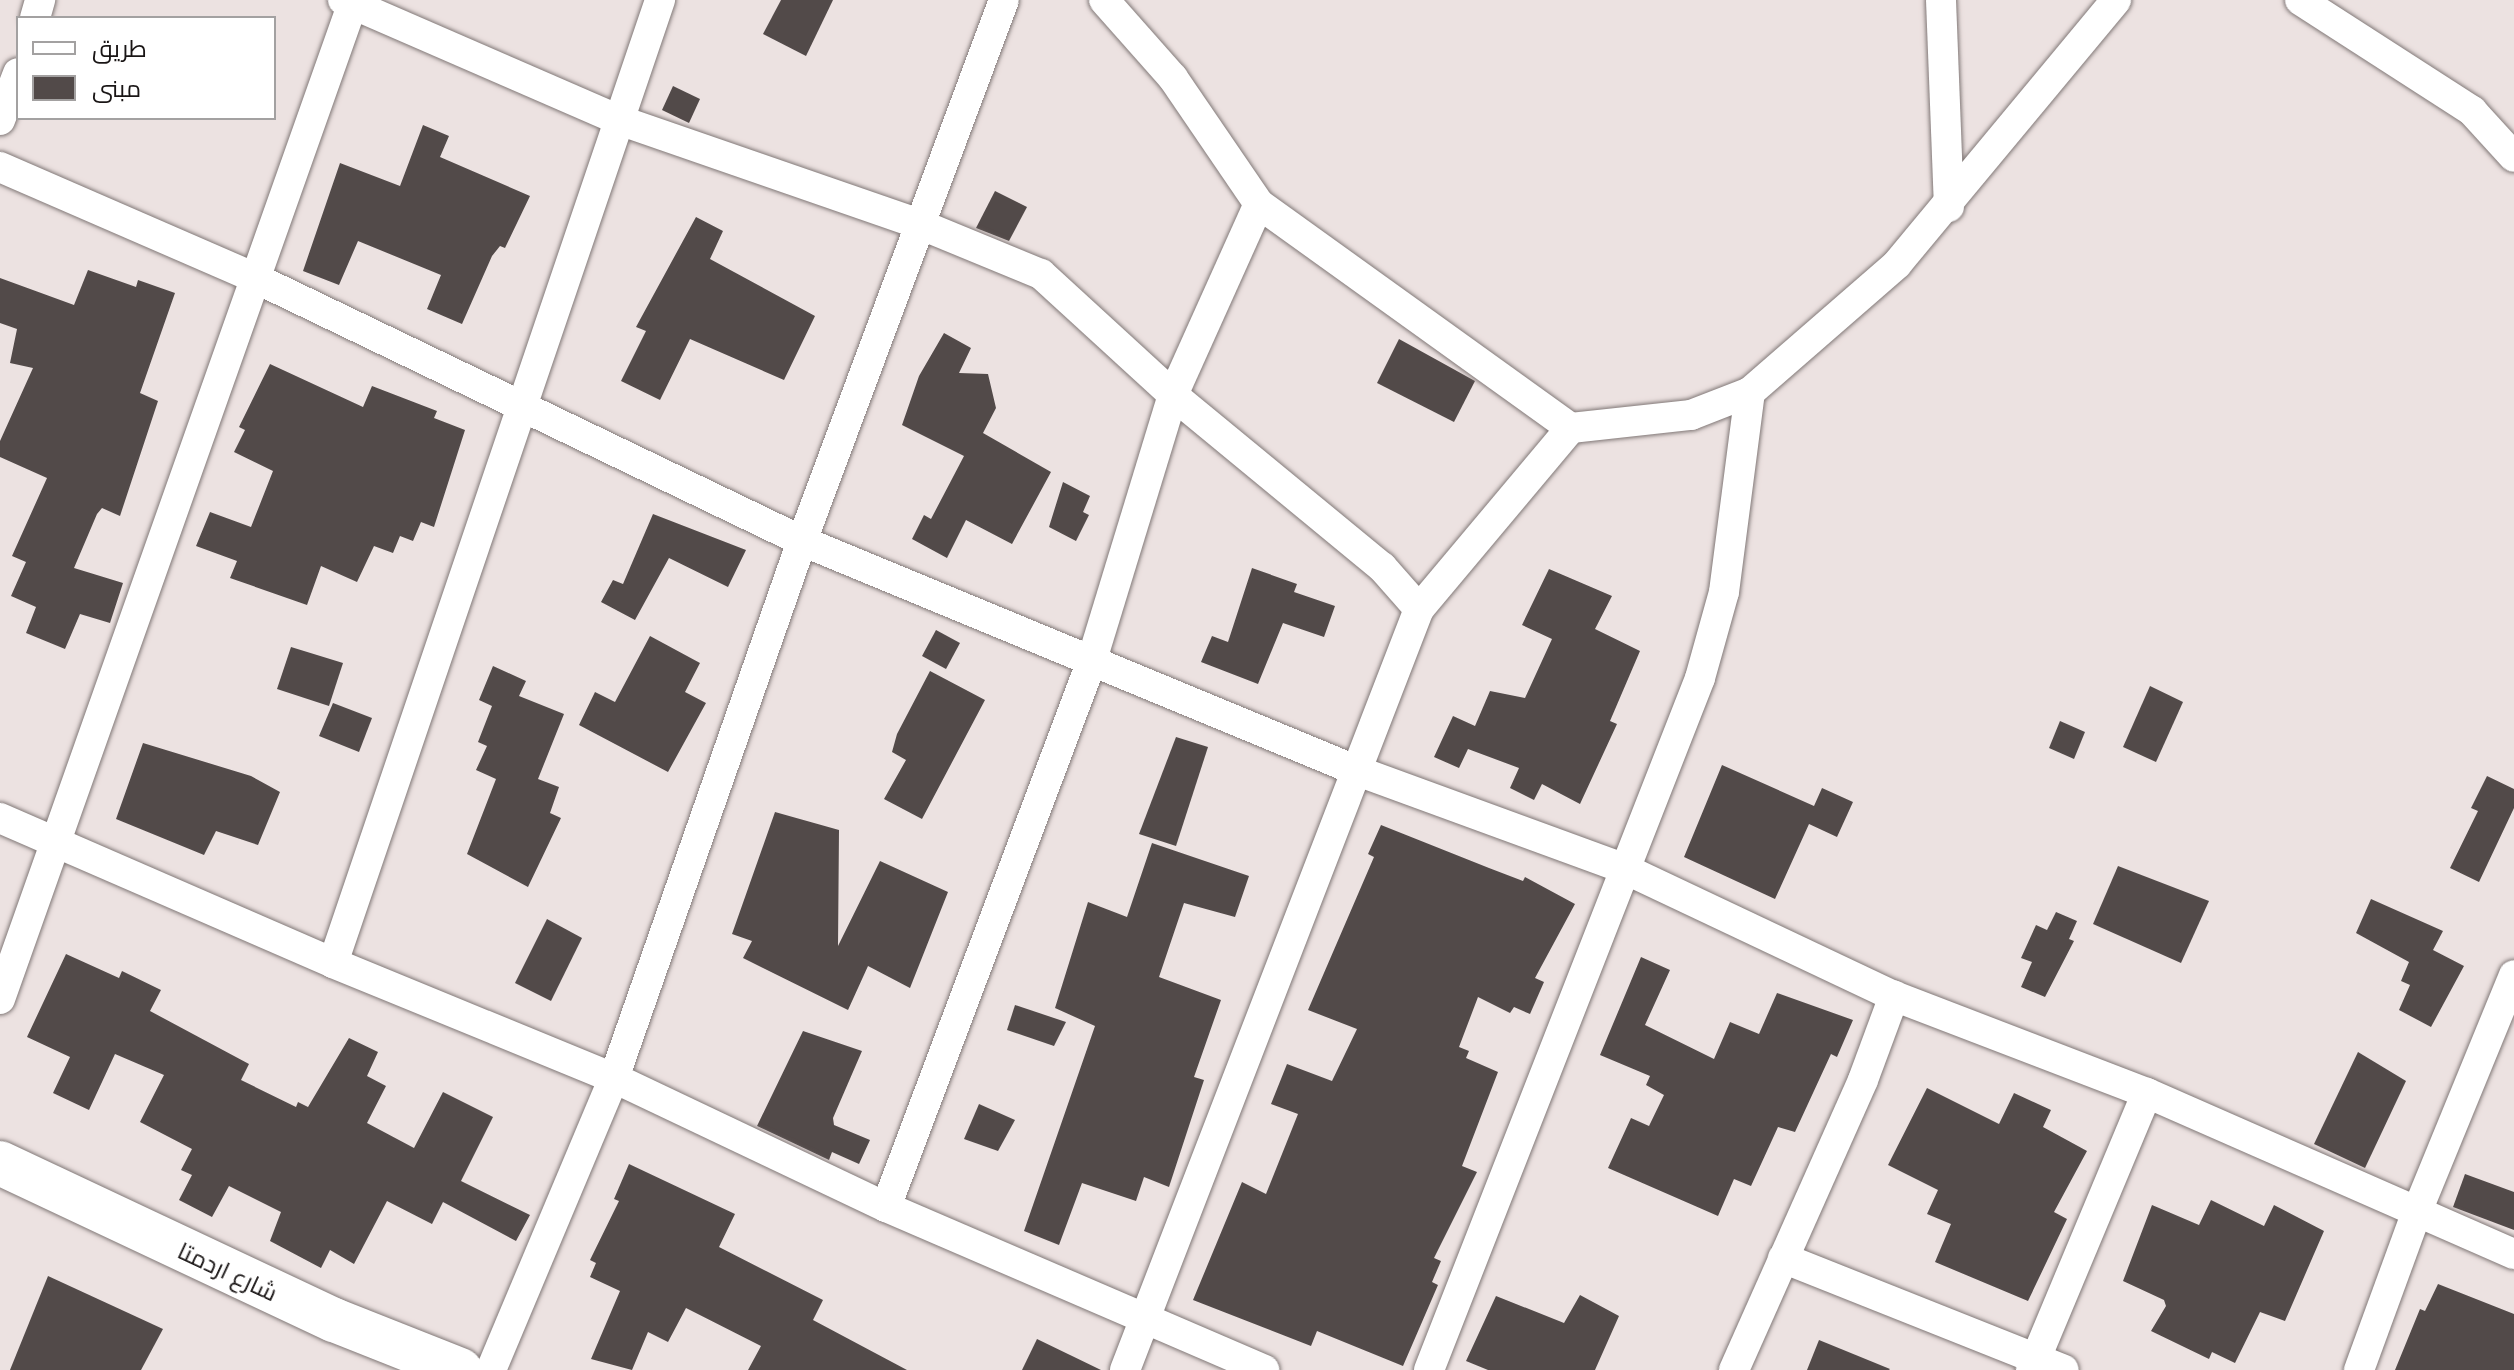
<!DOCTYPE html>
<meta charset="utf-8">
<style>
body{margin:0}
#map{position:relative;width:2514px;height:1370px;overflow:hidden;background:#ece2e1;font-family:"Open Sans",Cairo,sans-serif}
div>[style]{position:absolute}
.building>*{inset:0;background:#524a49}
.roads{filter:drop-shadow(0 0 2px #817877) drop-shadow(0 0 2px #817877)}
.street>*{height:30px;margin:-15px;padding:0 15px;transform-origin:15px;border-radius:15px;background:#fff}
.secondary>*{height:44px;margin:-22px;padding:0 22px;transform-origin:22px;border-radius:22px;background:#fff}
span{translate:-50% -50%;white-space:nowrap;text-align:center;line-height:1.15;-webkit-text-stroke:8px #fff;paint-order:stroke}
.street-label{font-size:24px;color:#191515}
.legend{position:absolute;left:16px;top:16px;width:260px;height:104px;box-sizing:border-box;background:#fff;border:2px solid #a3a1a1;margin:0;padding:10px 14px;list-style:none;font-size:24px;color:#191515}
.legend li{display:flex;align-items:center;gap:16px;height:40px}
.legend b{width:40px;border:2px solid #a3a1a1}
</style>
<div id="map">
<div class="building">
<div style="clip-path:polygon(781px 0,833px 0,806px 56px,763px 34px)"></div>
<div style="clip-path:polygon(673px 86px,700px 99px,689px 123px,662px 110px)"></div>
<div style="clip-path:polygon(423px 125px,449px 136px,440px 157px,530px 196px,505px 248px,500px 246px,492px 256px,462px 324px,427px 309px,441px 275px,358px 241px,339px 285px,303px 271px,340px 163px,400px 186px)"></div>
<div style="clip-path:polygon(995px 191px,1027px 207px,1009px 241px,976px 228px)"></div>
<div style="clip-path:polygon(696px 217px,723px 231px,710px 259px,815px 316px,784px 380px,690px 339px,660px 400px,621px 381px,646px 331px,636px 327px)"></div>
<div style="clip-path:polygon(88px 270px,136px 287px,138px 280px,175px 293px,140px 393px,158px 401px,120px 516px,102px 508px,97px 514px,74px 568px,123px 583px,110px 623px,80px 614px,65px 649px,26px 633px,36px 607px,11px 596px,26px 562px,12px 556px,47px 478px,0 457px,0 441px,33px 368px,10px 363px,17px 329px,0 323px,0 278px,74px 305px)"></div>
<div style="clip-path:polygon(944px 333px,971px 348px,959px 373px,988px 374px,996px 408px,983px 433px,1051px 472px,1012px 544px,966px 520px,947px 558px,912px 539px,924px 515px,931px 519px,964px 456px,902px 425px,919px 376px)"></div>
<div style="clip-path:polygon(1399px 339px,1475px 381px,1454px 422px,1377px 383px)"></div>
<div style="clip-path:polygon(270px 364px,363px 407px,372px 386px,437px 411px,434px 418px,465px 430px,434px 527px,421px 522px,413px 541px,400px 536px,393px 553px,374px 546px,357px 582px,321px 566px,307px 605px,230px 578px,237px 561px,196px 546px,210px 512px,251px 527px,273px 471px,234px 452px,245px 430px,239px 427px)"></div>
<div style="clip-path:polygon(1063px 482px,1090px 496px,1083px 512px,1089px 515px,1076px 541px,1049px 527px)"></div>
<div style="clip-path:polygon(653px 514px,746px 550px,728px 587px,669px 558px,635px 620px,601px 602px,613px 580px,623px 584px)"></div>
<div style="clip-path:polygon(1252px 568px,1297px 584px,1294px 592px,1335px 606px,1324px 637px,1283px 623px,1258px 684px,1201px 662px,1212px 636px,1228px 642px)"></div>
<div style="clip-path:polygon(1549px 569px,1612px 596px,1595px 629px,1640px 651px,1610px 721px,1617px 724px,1580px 804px,1542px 784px,1534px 800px,1510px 788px,1519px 768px,1468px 749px,1459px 768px,1434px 757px,1453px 716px,1475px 726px,1490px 691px,1525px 698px,1552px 639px,1522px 625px)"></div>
<div style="clip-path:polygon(936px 630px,960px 643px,946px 669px,922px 656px)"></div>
<div style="clip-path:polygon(650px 636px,700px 663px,685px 692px,706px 703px,668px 772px,579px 725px,595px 692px,615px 702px)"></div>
<div style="clip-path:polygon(291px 647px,343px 663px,329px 706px,277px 689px)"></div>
<div style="clip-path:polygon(493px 666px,526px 681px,519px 696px,564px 714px,538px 779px,559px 787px,550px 813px,561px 818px,528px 887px,467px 854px,496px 779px,476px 770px,487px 746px,478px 742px,492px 706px,479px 700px)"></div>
<div style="clip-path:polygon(930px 671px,985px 700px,922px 819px,884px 799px,906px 760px,892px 752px,897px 734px)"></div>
<div style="clip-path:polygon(2150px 686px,2183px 702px,2156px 762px,2123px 747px)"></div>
<div style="clip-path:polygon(333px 703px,372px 718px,359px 752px,319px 736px)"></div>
<div style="clip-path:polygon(2060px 721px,2085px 732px,2074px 759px,2049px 748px)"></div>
<div style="clip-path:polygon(1176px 737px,1208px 747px,1176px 846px,1139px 834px)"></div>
<div style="clip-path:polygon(143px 743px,251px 776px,280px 792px,258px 845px,216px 831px,204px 855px,116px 819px)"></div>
<div style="clip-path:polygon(1722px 765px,1814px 806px,1822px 788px,1853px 802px,1837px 837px,1809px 824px,1775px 899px,1684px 857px)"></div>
<div style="clip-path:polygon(2487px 776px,2514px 789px,2514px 808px,2479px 882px,2450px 868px,2478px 811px,2471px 808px)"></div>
<div style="clip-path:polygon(775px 812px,839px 830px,838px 946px,880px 861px,948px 892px,910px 988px,868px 966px,848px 1010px,743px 958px,752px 941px,732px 934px)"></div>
<div style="clip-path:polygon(1381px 825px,1489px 868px,1523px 881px,1525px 877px,1575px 904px,1535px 978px,1544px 982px,1530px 1014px,1514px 1007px,1510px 1013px,1478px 997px,1459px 1047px,1469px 1051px,1466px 1058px,1498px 1072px,1462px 1166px,1477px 1172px,1434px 1258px,1441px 1261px,1432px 1282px,1438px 1285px,1403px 1366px,1317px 1331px,1311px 1346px,1193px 1300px,1242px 1182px,1266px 1194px,1298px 1114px,1271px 1104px,1287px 1064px,1332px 1081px,1357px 1029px,1308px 1010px,1374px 857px,1368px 854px)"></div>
<div style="clip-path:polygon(1152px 843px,1249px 876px,1235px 917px,1184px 903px,1159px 977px,1221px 1000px,1194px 1077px,1204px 1080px,1169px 1187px,1144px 1177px,1136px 1201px,1082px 1183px,1059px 1245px,1024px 1231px,1095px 1026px,1055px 1008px,1088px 902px,1127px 917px)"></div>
<div style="clip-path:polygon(2118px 866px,2209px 901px,2181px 963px,2093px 924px)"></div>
<div style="clip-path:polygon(2371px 899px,2443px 931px,2433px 950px,2464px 966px,2431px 1027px,2399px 1010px,2410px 985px,2401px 981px,2409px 962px,2356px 933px)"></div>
<div style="clip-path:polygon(2056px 912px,2077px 921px,2069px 939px,2074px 941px,2045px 997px,2021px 987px,2032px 962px,2021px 958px,2036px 925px,2047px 930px)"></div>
<div style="clip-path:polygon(547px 919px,582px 938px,551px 1001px,515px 983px)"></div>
<div style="clip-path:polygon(66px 954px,119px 978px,122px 971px,161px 990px,150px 1011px,249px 1064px,241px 1080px,296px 1107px,298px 1102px,308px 1107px,349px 1038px,378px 1052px,367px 1076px,386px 1086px,367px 1123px,414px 1148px,443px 1092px,493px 1117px,461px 1181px,530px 1215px,516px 1241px,443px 1202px,432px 1224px,387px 1201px,354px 1264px,330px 1250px,321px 1268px,270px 1241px,281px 1212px,229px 1186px,212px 1217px,179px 1200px,192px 1175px,181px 1170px,192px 1149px,140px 1122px,164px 1075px,115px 1054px,89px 1110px,53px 1093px,70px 1057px,27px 1037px)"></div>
<div style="clip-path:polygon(1641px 957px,1670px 970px,1645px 1025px,1714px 1059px,1730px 1022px,1759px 1034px,1777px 993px,1853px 1020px,1837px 1057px,1831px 1054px,1795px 1132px,1778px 1127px,1751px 1186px,1734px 1179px,1718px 1216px,1608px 1168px,1631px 1118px,1649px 1126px,1664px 1095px,1646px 1085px,1650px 1076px,1600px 1055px)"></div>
<div style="clip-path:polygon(1015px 1005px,1066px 1022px,1054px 1046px,1007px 1030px)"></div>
<div style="clip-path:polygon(803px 1031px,862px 1051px,833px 1118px,834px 1125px,870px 1140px,859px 1164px,832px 1152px,829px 1160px,757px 1126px)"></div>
<div style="clip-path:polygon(2358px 1052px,2406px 1081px,2365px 1168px,2314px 1144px)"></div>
<div style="clip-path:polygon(1927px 1088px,1999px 1124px,2014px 1093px,2051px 1110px,2043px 1127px,2087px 1151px,2054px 1212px,2067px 1219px,2028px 1301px,1935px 1262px,1951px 1224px,1927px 1214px,1938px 1190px,1888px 1165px)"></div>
<div style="clip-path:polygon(979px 1104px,1015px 1120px,998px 1151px,964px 1139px)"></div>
<div style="clip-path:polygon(629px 1164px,735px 1214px,719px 1247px,823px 1300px,813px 1320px,907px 1370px,748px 1370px,761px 1346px,686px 1308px,668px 1342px,648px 1332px,632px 1370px,591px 1359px,620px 1291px,590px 1277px,596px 1263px,590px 1260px,619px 1201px,614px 1199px)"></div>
<div style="clip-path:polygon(2465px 1174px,2514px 1192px,2514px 1230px,2453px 1207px)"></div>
<div style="clip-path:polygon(2211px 1200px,2264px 1226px,2274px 1205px,2324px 1231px,2285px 1321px,2260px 1312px,2235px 1363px,2212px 1352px,2209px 1359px,2151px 1331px,2166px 1306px,2164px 1300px,2123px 1281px,2152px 1205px,2199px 1225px)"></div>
<div style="clip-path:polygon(48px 1276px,163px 1329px,141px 1370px,10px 1370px)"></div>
<div style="clip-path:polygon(2438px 1284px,2514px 1314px,2514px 1370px,2395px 1370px,2420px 1309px,2425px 1311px)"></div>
<div style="clip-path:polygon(1580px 1295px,1619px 1316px,1595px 1370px,1488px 1370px,1466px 1361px,1496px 1296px,1564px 1323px)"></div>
<div style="clip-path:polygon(1037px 1339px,1101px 1370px,1022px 1370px)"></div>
<div style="clip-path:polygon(1819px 1340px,1890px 1369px,1889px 1370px,1807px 1370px)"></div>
</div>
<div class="roads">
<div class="street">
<div style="left:343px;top:0;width:301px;rotate:23.5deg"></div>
<div style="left:619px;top:120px;width:315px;rotate:19.1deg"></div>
<div style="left:917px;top:223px;width:134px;rotate:22.4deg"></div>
<div style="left:1041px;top:274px;width:179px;rotate:42.5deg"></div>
<div style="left:1173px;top:395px;width:271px;rotate:39.5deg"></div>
<div style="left:1382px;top:567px;width:56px;rotate:48.6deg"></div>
<div style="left:1104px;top:0;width:104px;rotate:48.5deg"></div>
<div style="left:1173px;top:78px;width:153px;rotate:55.7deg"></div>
<div style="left:1259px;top:204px;width:384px;rotate:35.7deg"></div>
<div style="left:1941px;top:0;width:207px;rotate:87.8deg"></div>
<div style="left:2300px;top:0;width:205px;rotate:32.8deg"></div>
<div style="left:2472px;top:111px;width:62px;rotate:47.6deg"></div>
<div style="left:35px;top:18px;width:19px;rotate:-74deg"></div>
<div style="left:0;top:120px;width:50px;rotate:-69deg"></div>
<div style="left:0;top:167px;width:276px;rotate:23.5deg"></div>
<div style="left:253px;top:277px;width:609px;rotate:25.68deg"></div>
<div style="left:802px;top:541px;width:599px;rotate:22.49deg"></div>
<div style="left:1355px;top:770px;width:288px;rotate:20.1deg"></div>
<div style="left:1625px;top:869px;width:297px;rotate:25.3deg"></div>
<div style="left:1894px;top:996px;width:271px;rotate:21deg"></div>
<div style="left:2147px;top:1093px;width:401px;rotate:23.7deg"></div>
<div style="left:0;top:818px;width:363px;rotate:23.5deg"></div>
<div style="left:333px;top:963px;width:304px;rotate:22.3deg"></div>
<div style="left:614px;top:1078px;width:301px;rotate:25.4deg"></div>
<div style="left:886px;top:1207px;width:412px;rotate:23.3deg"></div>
<div style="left:333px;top:963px;width:1017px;rotate:-71.24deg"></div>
<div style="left:0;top:999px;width:1060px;rotate:-70.49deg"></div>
<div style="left:886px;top:1207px;width:581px;rotate:-69.35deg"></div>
<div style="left:1091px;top:663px;width:280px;rotate:-73deg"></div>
<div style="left:1173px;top:395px;width:209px;rotate:-65.8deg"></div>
<div style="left:1783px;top:1258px;width:302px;rotate:21.7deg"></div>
<div style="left:491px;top:1370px;width:317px;rotate:-67.2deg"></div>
<div style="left:614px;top:1078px;width:569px;rotate:-70.71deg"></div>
<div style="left:802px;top:541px;width:577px;rotate:-69.53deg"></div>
<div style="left:1125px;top:1370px;width:816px;rotate:-68.88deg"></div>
<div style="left:1419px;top:609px;width:236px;rotate:-50deg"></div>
<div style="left:1571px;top:428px;width:121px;rotate:-6.2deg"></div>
<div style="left:1691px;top:415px;width:63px;rotate:-21.3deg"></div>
<div style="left:1750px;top:392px;width:195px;rotate:-41deg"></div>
<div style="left:1897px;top:264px;width:343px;rotate:-50.3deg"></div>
<div style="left:1429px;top:1370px;width:743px;rotate:-68.61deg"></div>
<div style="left:1700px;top:678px;width:89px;rotate:-74.4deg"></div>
<div style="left:1724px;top:592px;width:202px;rotate:-82.6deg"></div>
<div style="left:1734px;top:1370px;width:317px;rotate:-66deg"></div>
<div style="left:1863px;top:1080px;width:90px;rotate:-69.7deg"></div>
<div style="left:2031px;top:1370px;width:300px;rotate:-67.3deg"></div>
<div style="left:2359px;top:1370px;width:166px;rotate:-69.9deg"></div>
<div style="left:2416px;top:1214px;width:258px;rotate:-67.7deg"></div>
</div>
<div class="secondary">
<div style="left:0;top:1163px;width:369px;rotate:25.2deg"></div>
<div style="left:334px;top:1320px;width:136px;rotate:21.6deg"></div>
</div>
</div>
<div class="street-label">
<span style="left:228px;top:1271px;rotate:25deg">شارع اردمتا</span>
</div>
<ul class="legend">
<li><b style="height:10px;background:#fff"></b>طريق</li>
<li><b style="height:22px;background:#524a49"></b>مبنى</li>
</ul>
</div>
